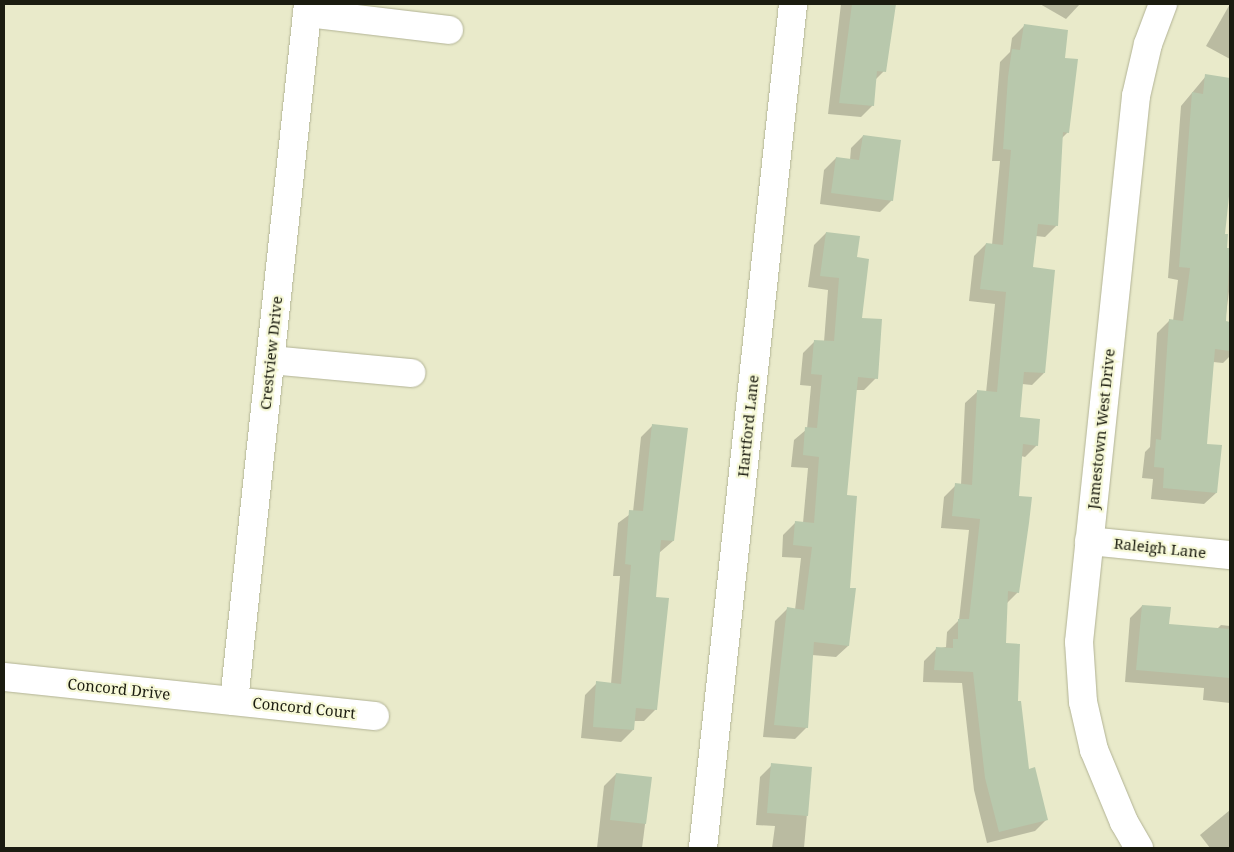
<!DOCTYPE html>
<style>
body{margin:0}
#map{position:relative;width:1234px;height:852px;overflow:hidden;background:#e9eaca;font-family:"Noto Serif",serif}
div>[style]{position:absolute}
.shadow>*{inset:0;background:#0003}
.building>*{inset:0;background:#b8c8ac}
.roads{filter:drop-shadow(0 0 1px #b2b395) drop-shadow(0 0 1px #b2b395)}
.minor>*{height:28px;margin:-14px;padding:0 14px;transform-origin:14px;border-radius:14px;background:#fff}
span{translate:-50% -50%;white-space:nowrap;text-align:center;line-height:1.15;-webkit-text-stroke:4.5px #f6f8d7;paint-order:stroke}
.street-label{font-size:15px;color:#1b1c10}
.frame{position:absolute;inset:0;border:5px solid #1b1c10;pointer-events:none}
</style>
<div id="map">
<div class="shadow">
<div style="clip-path:polygon(841px 4px,895px 4px,884px 71px,875px 80px,873px 105px,861px 117px,828px 114px)"></div>
<div style="clip-path:polygon(1040px 4px,1080px 4px,1066px 19px)"></div>
<div style="clip-path:polygon(1230px 4px,1230px 59px,1206px 46px)"></div>
<div style="clip-path:polygon(1024px 26px,1063px 59px,1068px 132px,1062px 138px,1057px 225px,1045px 237px,1036px 236px,1032px 268px,1044px 373px,1032px 385px,1022px 384px,1019px 418px,1037px 445px,1025px 457px,1021px 456px,1017px 497px,1018px 592px,1006px 604px,1005px 644px,1028px 770px,1047px 819px,1035px 831px,987px 843px,974px 790px,962px 683px,923px 682px,924px 661px,936px 649px,946px 647px,947px 632px,959px 620px,969px 530px,941px 528px,944px 497px,956px 485px,961px 485px,965px 403px,977px 392px,986px 393px,995px 304px,969px 301px,974px 256px,986px 244px,992px 245px,1000px 161px,992px 161px,1000px 62px,1010px 52px,1012px 38px)"></div>
<div style="clip-path:polygon(1206px 76px,1230px 79px,1230px 176px,1223px 235px,1226px 249px,1230px 250px,1230px 284px,1225px 322px,1230px 323px,1230px 356px,1223px 363px,1213px 362px,1206px 445px,1216px 493px,1204px 504px,1151px 499px,1153px 479px,1142px 478px,1145px 452px,1150px 447px,1157px 333px,1169px 321px,1173px 321px,1178px 280px,1168px 278px,1181px 106px)"></div>
<div style="clip-path:polygon(863px 136px,892px 200px,880px 212px,820px 204px,824px 170px,836px 158px,850px 160px,851px 148px)"></div>
<div style="clip-path:polygon(826px 233px,855px 258px,860px 319px,876px 378px,864px 390px,855px 390px,845px 497px,848px 646px,836px 657px,812px 655px,807px 727px,795px 739px,763px 737px,775px 621px,787px 609px,795px 610px,801px 558px,782px 557px,783px 535px,795px 523px,803px 523px,808px 468px,791px 467px,794px 440px,807px 429px,811px 386px,800px 385px,803px 353px,815px 341px,824px 342px,828px 290px,808px 287px,814px 245px)"></div>
<div style="clip-path:polygon(653px 425px,673px 541px,659px 553px,655px 599px,668px 600px,656px 709px,644px 721px,634px 721px,633px 730px,621px 742px,581px 738px,585px 695px,597px 683px,611px 684px,620px 576px,613px 576px,618px 523px,633px 512px,641px 437px)"></div>
<div style="clip-path:polygon(1142px 606px,1168px 625px,1217px 629px,1221px 625px,1230px 626px,1230px 703px,1203px 700px,1204px 688px,1125px 682px,1130px 618px)"></div>
<div style="clip-path:polygon(772px 765px,811px 768px,804px 848px,772px 848px,775px 826px,756px 825px,760px 777px)"></div>
<div style="clip-path:polygon(616px 774px,651px 778px,642px 848px,597px 848px,604px 786px)"></div>
<div style="clip-path:polygon(1230px 810px,1230px 848px,1210px 848px,1200px 835px)"></div>
</div>
<div class="building">
<div style="clip-path:polygon(852px 4px,896px 4px,886px 72px,877px 71px,874px 106px,839px 103px)"></div>
<div style="clip-path:polygon(1024px 24px,1068px 30px,1065px 58px,1078px 59px,1069px 133px,1063px 132px,1058px 226px,1038px 224px,1033px 267px,1055px 270px,1045px 373px,1024px 372px,1020px 417px,1040px 419px,1038px 446px,1023px 444px,1019px 496px,1032px 497px,1029px 523px,1019px 593px,1008px 591px,1006px 643px,1020px 644px,1018px 701px,1021px 701px,1029px 769px,1035px 767px,1048px 820px,999px 832px,985px 778px,973px 672px,934px 670px,936px 647px,953px 648px,953px 639px,958px 639px,958px 619px,969px 619px,980px 519px,952px 516px,955px 483px,972px 485px,977px 390px,997px 392px,1006px 292px,980px 289px,986px 243px,1003px 245px,1011px 150px,1003px 149px,1008px 77px,1012px 49px,1020px 50px)"></div>
<div style="clip-path:polygon(1205px 74px,1230px 78px,1230px 187px,1225px 234px,1228px 234px,1227px 248px,1230px 248px,1226px 321px,1230px 322px,1230px 351px,1215px 349px,1207px 444px,1222px 445px,1217px 493px,1163px 488px,1164px 468px,1154px 467px,1156px 439px,1161px 440px,1169px 319px,1183px 321px,1190px 268px,1179px 267px,1192px 92px,1203px 94px)"></div>
<div style="clip-path:polygon(863px 135px,901px 140px,893px 201px,831px 193px,836px 157px,859px 160px)"></div>
<div style="clip-path:polygon(826px 232px,860px 236px,857px 257px,869px 259px,862px 318px,882px 319px,878px 379px,858px 377px,847px 495px,857px 496px,850px 588px,856px 588px,849px 646px,814px 642px,808px 728px,774px 725px,787px 607px,804px 610px,812px 547px,793px 545px,795px 521px,814px 523px,819px 457px,803px 455px,805px 427px,817px 428px,822px 375px,811px 374px,814px 340px,834px 341px,839px 278px,820px 276px)"></div>
<div style="clip-path:polygon(652px 424px,688px 428px,674px 541px,661px 540px,656px 597px,669px 598px,657px 710px,636px 708px,634px 730px,593px 727px,596px 681px,621px 684px,631px 565px,625px 564px,629px 510px,643px 511px)"></div>
<div style="clip-path:polygon(1142px 605px,1171px 607px,1169px 624px,1230px 629px,1230px 678px,1136px 670px)"></div>
<div style="clip-path:polygon(771px 763px,812px 767px,808px 816px,767px 813px)"></div>
<div style="clip-path:polygon(616px 773px,652px 777px,646px 824px,610px 820px)"></div>
</div>
<div class="roads">
<div class="minor">
<div style="left:307px;top:13px;width:143px;rotate:6.8deg"></div>
<div style="left:271px;top:360px;width:141px;rotate:5.3deg"></div>
<div style="left:1089px;top:541px;width:142px;rotate:5.7deg"></div>
<div style="left:4px;top:677px;width:373px;rotate:6deg"></div>
<div style="left:234px;top:701px;width:701px;rotate:-83.94deg"></div>
<div style="left:703px;top:848px;width:849px;rotate:-83.91deg"></div>
<div style="left:1139px;top:848px;width:30px;rotate:-120deg"></div>
<div style="left:1124px;top:822px;width:78px;rotate:-112.6deg"></div>
<div style="left:1094px;top:750px;width:49px;rotate:-102.9deg"></div>
<div style="left:1083px;top:702px;width:60px;rotate:-93.8deg"></div>
<div style="left:1079px;top:642px;width:549px;rotate:-84.04deg"></div>
<div style="left:1136px;top:96px;width:53px;rotate:-77deg"></div>
<div style="left:1148px;top:44px;width:43px;rotate:-69.4deg"></div>
</div>
</div>
<div class="street-label">
<span style="left:271px;top:353px;rotate:-84deg">Crestview Drive</span>
<span style="left:748px;top:426px;rotate:-84deg">Hartford Lane</span>
<span style="left:1101px;top:429px;rotate:-84deg">Jamestown West Drive</span>
<span style="left:1160px;top:548px;rotate:6deg">Raleigh Lane</span>
<span style="left:119px;top:689px;rotate:6deg">Concord Drive</span>
<span style="left:304px;top:708px;rotate:6deg">Concord Court</span>
</div>
<div class="frame"></div>
</div>
